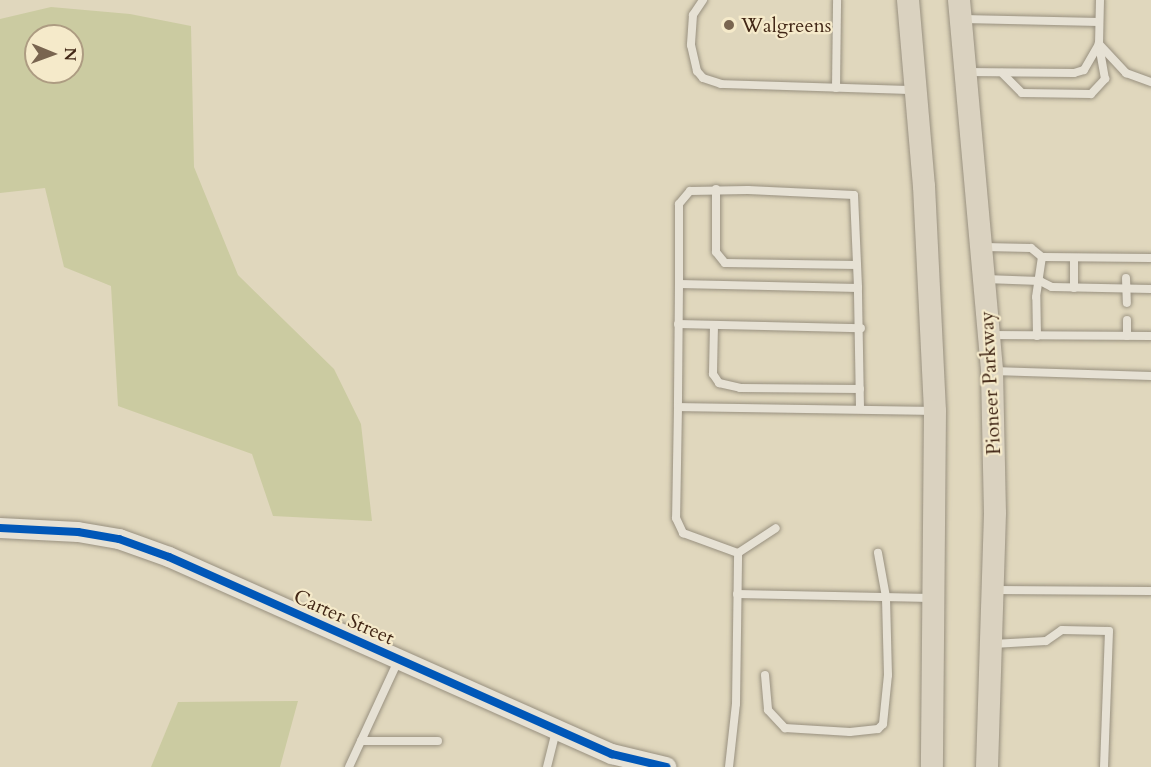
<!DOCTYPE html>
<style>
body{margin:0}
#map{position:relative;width:1151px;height:767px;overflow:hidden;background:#e0d7bd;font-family:Cardo,serif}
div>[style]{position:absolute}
.green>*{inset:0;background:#cbcba1}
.roads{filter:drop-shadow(0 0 2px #98907f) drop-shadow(0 0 2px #98907f)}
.lane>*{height:8px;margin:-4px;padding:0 4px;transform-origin:4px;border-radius:4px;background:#e6e1d4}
.secondary>*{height:20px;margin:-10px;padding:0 10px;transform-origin:10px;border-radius:10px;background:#e6e1d4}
.primary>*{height:22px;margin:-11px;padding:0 11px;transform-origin:11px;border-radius:11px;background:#dad2c0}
.cycleway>*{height:8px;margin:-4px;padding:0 4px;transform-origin:4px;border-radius:4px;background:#0057b8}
.dots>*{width:16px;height:16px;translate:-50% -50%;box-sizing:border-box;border:3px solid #f5eaca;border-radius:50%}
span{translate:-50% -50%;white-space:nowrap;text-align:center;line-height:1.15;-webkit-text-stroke:4.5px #f5eaca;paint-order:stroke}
.poi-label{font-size:20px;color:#422716}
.left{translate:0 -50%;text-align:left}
.street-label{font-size:20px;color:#422716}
.north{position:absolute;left:24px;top:24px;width:60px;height:60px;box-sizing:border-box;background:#f5eaca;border:2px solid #ad9c82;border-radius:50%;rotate:91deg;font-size:16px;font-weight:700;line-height:24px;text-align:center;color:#422716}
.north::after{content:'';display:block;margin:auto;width:21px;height:27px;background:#796550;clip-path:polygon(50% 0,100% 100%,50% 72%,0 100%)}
</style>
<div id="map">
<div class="green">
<div style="clip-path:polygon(evenodd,51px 7px,130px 14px,191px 26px,194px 167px,238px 275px,334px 369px,361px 424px,372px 521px,273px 516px,252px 454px,118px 406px,111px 286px,64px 267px,45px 188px,0 193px,0 19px,51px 7px,36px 36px,72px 36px,72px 72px,36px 72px,36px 36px)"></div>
<div style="clip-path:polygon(298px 701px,280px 767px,151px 767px,178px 702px)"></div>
</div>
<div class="roads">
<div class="lane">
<div style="left:703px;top:0;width:18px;rotate:124deg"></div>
<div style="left:693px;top:15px;width:30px;rotate:94deg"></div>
<div style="left:691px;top:45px;width:27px;rotate:77deg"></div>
<div style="left:697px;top:71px;width:9px;rotate:49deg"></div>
<div style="left:703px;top:78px;width:19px;rotate:18deg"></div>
<div style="left:721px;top:84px;width:192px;rotate:1.8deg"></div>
<div style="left:1100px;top:0;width:44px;rotate:91.3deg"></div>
<div style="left:1099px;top:44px;width:40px;rotate:47deg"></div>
<div style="left:1126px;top:73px;width:27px;rotate:20deg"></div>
<div style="left:963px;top:19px;width:136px;rotate:1.3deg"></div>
<div style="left:967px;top:72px;width:107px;rotate:0.5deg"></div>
<div style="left:1074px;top:73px;width:10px;rotate:-17deg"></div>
<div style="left:1084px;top:70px;width:30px;rotate:-60deg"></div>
<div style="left:1002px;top:73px;width:28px;rotate:45deg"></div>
<div style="left:1022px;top:93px;width:69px;rotate:0.8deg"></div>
<div style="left:1091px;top:94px;width:21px;rotate:-47deg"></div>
<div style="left:1105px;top:79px;width:36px;rotate:-100deg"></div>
<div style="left:836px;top:88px;width:88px;rotate:-89.3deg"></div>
<div style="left:716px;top:189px;width:63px;rotate:90deg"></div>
<div style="left:716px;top:252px;width:14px;rotate:51deg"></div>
<div style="left:725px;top:263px;width:132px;rotate:0.9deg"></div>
<div style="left:984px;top:247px;width:47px;rotate:1.2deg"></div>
<div style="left:1031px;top:248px;width:14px;rotate:39deg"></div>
<div style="left:1126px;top:278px;width:25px;rotate:88deg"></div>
<div style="left:985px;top:279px;width:55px;rotate:2.1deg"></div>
<div style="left:1040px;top:281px;width:13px;rotate:27deg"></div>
<div style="left:1052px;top:287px;width:99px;rotate:1.2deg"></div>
<div style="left:679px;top:284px;width:80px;rotate:-90deg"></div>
<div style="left:679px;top:204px;width:17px;rotate:-50deg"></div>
<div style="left:690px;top:191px;width:58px;rotate:-1deg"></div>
<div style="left:748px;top:190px;width:106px;rotate:2.7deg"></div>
<div style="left:854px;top:195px;width:93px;rotate:87.5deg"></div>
<div style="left:1074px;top:288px;width:30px;rotate:-90deg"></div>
<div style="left:1127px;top:320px;width:16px;rotate:90deg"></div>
<div style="left:678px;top:324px;width:183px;rotate:1.3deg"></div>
<div style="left:714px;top:325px;width:49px;rotate:91.2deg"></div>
<div style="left:713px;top:374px;width:11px;rotate:56deg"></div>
<div style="left:719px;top:383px;width:22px;rotate:13deg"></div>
<div style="left:740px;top:388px;width:120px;rotate:0.5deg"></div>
<div style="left:990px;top:335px;width:161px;rotate:0.4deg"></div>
<div style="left:1037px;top:336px;width:39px;rotate:-91deg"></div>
<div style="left:1036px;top:297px;width:40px;rotate:-81.5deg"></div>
<div style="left:1042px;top:257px;width:109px;rotate:0.5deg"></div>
<div style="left:993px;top:371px;width:158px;rotate:1.8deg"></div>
<div style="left:678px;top:407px;width:111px;rotate:91deg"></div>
<div style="left:676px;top:518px;width:17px;rotate:65deg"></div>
<div style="left:683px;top:533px;width:59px;rotate:20deg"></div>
<div style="left:860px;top:408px;width:120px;rotate:-91deg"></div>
<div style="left:858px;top:288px;width:179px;rotate:-178.7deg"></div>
<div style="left:679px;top:284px;width:123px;rotate:90.5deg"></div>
<div style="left:678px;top:407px;width:255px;rotate:0.9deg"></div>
<div style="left:994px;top:590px;width:157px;rotate:0.4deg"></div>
<div style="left:737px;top:594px;width:194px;rotate:1.2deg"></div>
<div style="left:993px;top:644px;width:53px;rotate:-3.2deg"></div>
<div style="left:1046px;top:641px;width:19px;rotate:-35deg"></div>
<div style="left:1062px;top:630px;width:47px;rotate:1.2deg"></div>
<div style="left:1109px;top:631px;width:136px;rotate:92.1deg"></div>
<div style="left:765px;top:675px;width:35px;rotate:85deg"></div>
<div style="left:768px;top:710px;width:25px;rotate:47deg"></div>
<div style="left:785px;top:728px;width:65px;rotate:3.5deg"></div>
<div style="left:850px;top:732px;width:28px;rotate:-6deg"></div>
<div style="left:878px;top:729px;width:7px;rotate:-45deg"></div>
<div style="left:883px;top:724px;width:49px;rotate:-84.2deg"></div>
<div style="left:888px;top:675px;width:78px;rotate:-91.5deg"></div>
<div style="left:886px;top:597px;width:45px;rotate:-100.3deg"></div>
<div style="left:361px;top:741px;width:77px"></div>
<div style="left:349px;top:767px;width:117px;rotate:-65.2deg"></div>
<div style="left:547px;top:767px;width:37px;rotate:-76deg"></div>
<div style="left:729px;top:767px;width:63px;rotate:-83.7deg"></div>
<div style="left:736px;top:704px;width:151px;rotate:-89.2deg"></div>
<div style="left:738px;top:553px;width:45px;rotate:-33.3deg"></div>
</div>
<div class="secondary">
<div style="left:0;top:528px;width:78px;rotate:2.9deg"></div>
<div style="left:78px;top:532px;width:42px;rotate:9.7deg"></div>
<div style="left:119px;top:539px;width:53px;rotate:19.8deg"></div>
<div style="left:169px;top:557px;width:485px;rotate:24deg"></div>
<div style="left:612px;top:754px;width:56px;rotate:13.5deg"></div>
</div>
<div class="primary">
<div style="left:908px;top:0;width:187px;rotate:85.1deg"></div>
<div style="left:924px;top:186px;width:225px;rotate:87.2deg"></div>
<div style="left:935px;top:411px;width:356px;rotate:90.5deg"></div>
<div style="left:959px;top:0;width:372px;rotate:84.9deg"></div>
<div style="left:992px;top:371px;width:142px;rotate:88.8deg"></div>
<div style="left:995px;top:513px;width:254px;rotate:91.8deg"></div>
</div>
</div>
<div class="cycleway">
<div style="left:0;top:528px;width:78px;rotate:2.9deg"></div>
<div style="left:78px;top:532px;width:42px;rotate:9.7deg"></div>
<div style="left:119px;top:539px;width:53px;rotate:19.8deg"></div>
<div style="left:169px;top:557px;width:485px;rotate:24deg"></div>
<div style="left:612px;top:754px;width:56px;rotate:13.5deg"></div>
</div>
<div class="dots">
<div style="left:729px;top:25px;background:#796550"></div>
</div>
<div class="poi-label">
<span class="left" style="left:741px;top:25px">Walgreens</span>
</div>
<div class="street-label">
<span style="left:990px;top:383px;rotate:-93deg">Pioneer Parkway</span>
<span style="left:344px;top:617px;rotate:24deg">Carter Street</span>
</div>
<div class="north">N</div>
</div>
